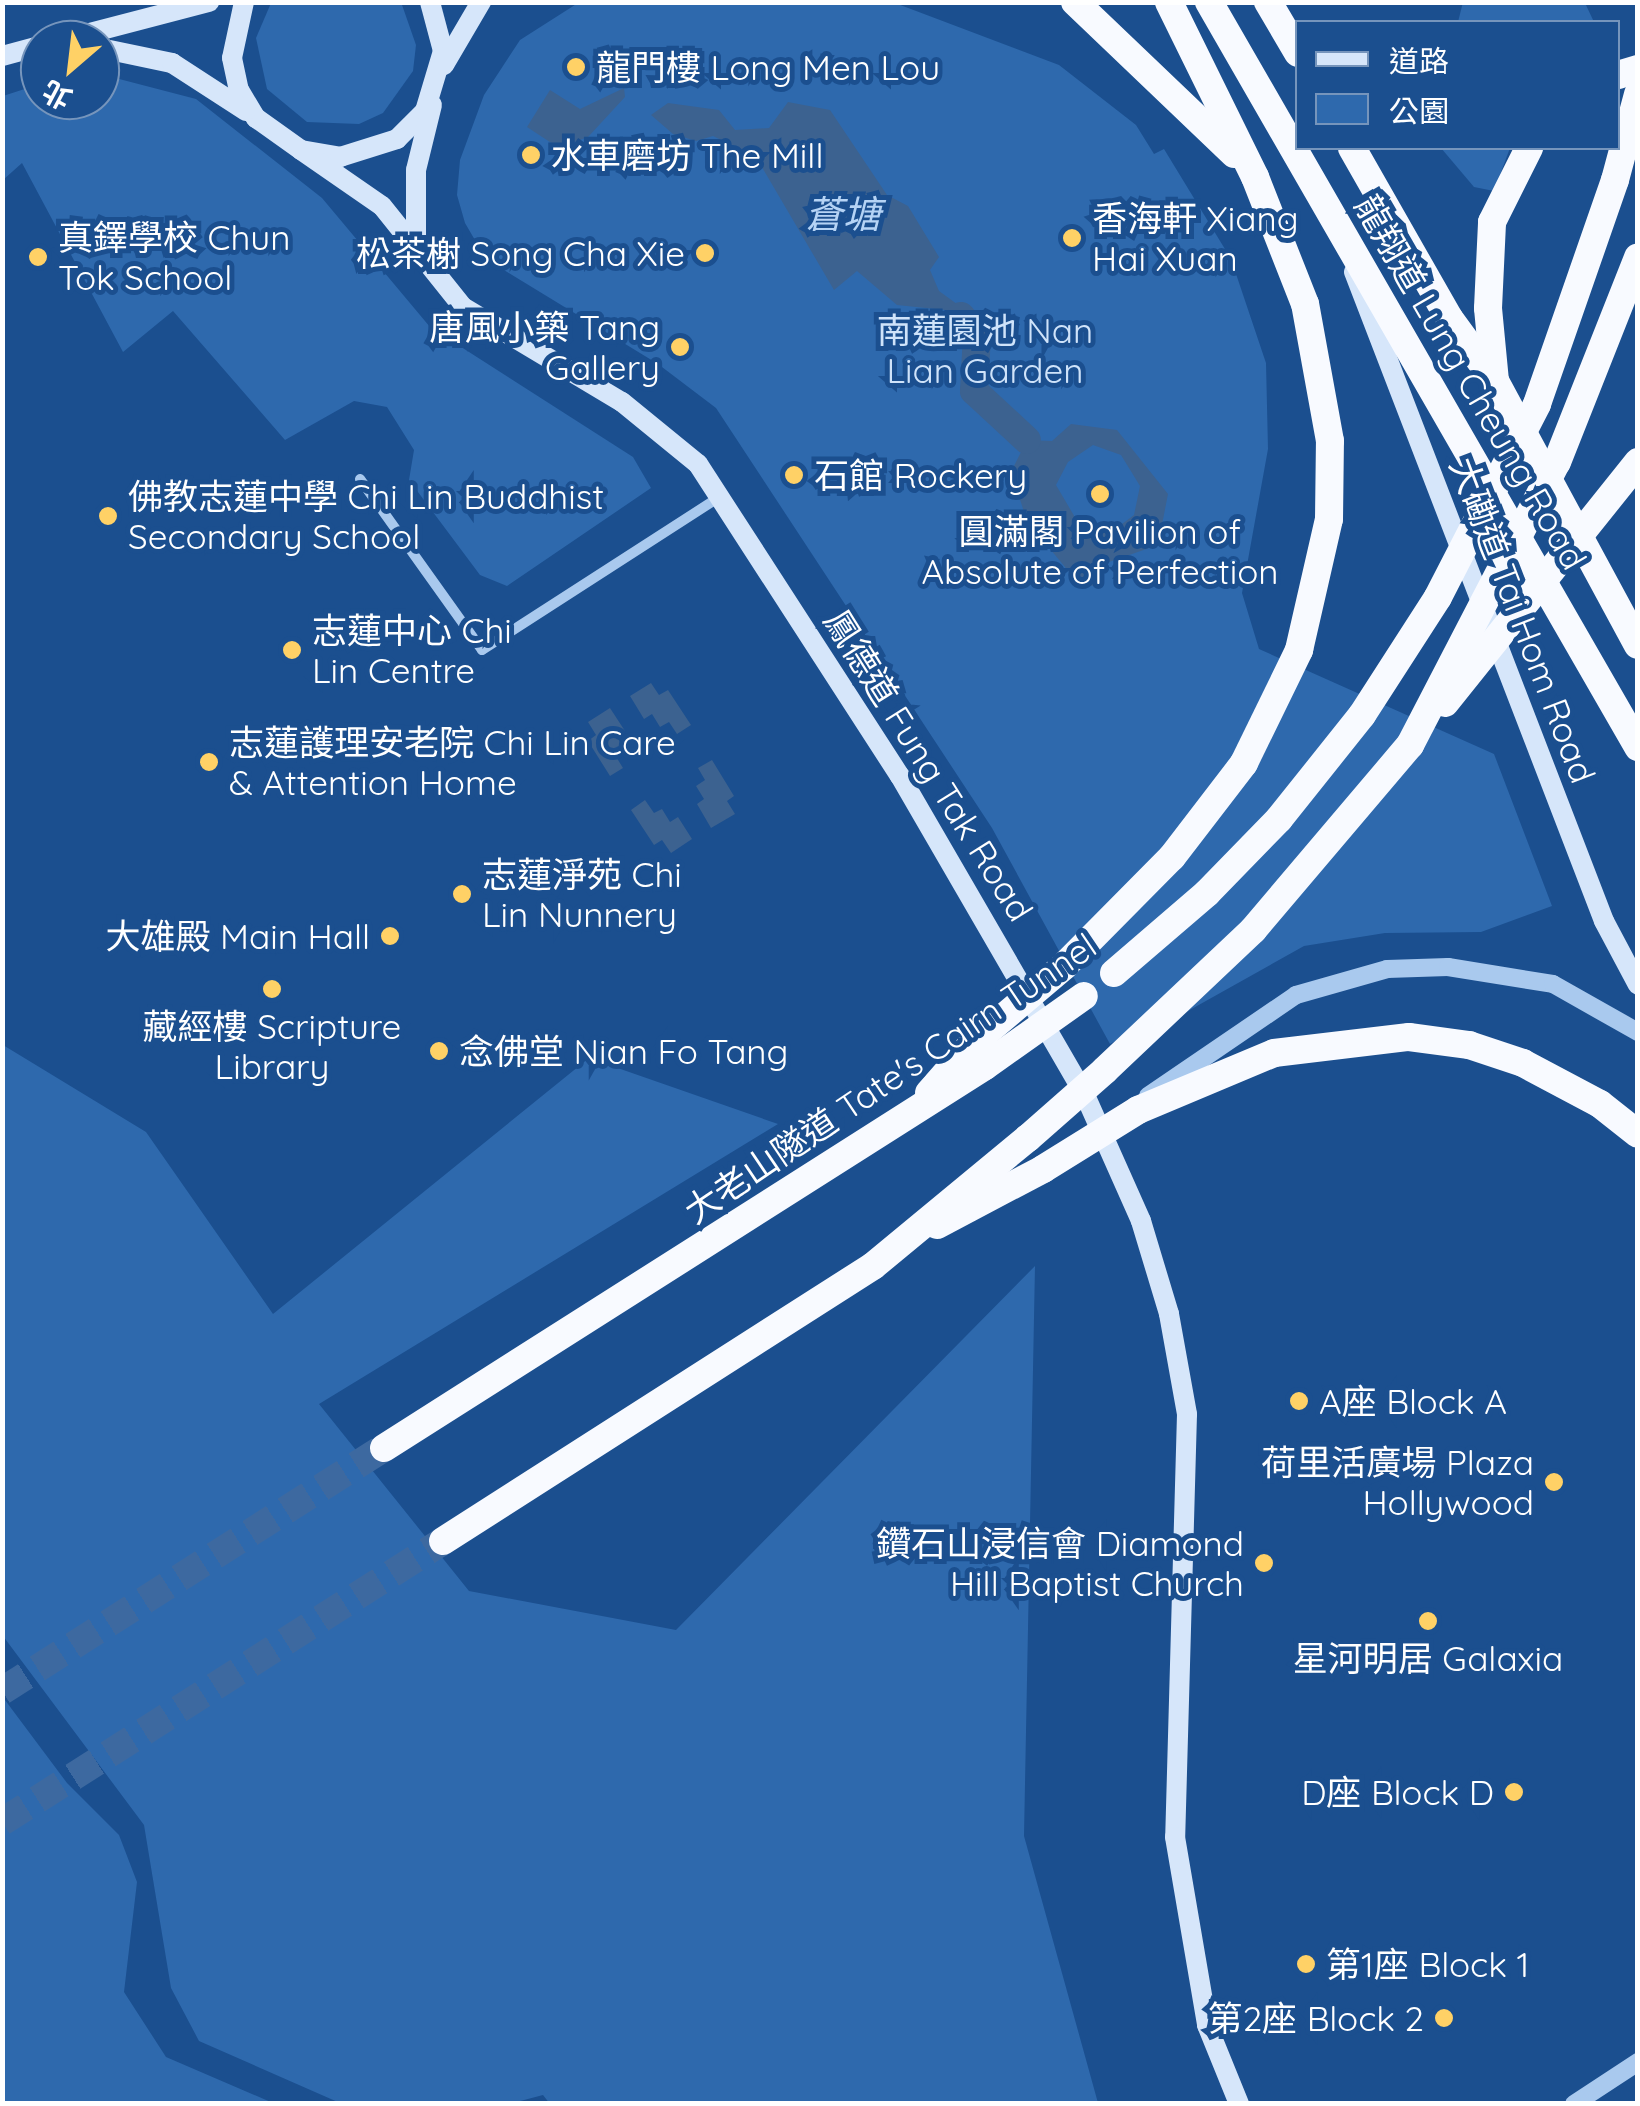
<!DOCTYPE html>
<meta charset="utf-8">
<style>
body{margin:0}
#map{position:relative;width:1640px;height:2106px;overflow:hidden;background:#1b4f8f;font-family:Quicksand,"Noto Sans TC",sans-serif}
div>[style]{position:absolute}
.green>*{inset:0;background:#2e69ad}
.water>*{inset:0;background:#3c6290}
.canal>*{height:28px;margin:-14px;padding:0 14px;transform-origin:14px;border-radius:14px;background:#3c6290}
.trunk-tunnel>*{height:28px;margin-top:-14px;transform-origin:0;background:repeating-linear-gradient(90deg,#3d69a0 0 28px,transparent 0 42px)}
.minor>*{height:10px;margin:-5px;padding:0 5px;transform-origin:5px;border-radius:5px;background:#a9c9ee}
.tertiary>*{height:18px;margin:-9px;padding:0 9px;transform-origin:9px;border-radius:9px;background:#a9c9ee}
.secondary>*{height:20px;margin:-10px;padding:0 10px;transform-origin:10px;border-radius:10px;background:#d6e6fa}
.trunk>*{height:28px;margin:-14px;padding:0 14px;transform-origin:14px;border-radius:14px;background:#f8faff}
.trunk-bridge>*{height:28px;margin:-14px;padding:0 14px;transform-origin:14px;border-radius:14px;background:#f8faff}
.dots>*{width:28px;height:28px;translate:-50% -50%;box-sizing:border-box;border:5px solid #1b4f8f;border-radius:50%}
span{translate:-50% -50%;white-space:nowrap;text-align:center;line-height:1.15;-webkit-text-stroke:10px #1b4f8f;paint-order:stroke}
.poi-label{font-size:35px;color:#fff}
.left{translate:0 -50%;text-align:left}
.right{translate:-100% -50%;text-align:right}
.park-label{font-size:35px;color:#cfe3fa}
.street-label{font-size:35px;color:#fff}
.water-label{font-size:38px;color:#b5d3f5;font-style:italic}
.frame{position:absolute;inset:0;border:5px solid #fff;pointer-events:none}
.legend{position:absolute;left:1295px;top:20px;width:325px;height:130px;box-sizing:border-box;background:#1b4f8f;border:2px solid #7695bc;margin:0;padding:12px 18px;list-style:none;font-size:30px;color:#fff}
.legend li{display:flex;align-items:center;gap:20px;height:50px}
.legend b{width:50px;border:2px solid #7695bc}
.north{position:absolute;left:20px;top:20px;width:100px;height:100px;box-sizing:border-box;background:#1b4f8f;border:2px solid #7695bc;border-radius:50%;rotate:208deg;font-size:28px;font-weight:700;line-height:40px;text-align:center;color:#fff}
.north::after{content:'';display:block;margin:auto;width:35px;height:45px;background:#ffd166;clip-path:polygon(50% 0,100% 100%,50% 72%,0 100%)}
</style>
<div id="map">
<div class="green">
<div style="clip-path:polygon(401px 2px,416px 45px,413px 71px,383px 113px,359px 124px,307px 122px,267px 89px,256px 38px,271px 3px)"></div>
<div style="clip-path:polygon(1463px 2px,1585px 3px,1594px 22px,1458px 22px)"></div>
<div style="clip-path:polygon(578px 3px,895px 3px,1059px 65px,1136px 125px,1154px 154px,1164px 149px,1231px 259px,1266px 363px,1268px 449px,1242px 593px,1259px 649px,1494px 754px,1552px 906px,1481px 932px,1385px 933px,1304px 946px,1138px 1039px,1133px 1031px,1110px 1044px,992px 828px,716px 408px,658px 364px,486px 259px,465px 223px,457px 195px,460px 160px,484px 95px,520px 40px)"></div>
<div style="clip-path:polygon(100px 74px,196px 99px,322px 198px,430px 327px,633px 457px,651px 488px,507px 586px,480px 575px,409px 480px,414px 450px,387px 407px,354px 401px,285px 440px,173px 311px,123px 352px,22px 163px,3px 180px,3px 96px,40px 84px,40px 100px,100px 100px)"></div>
<div style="clip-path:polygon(1441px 148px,1510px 148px,1494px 191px,1474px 187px)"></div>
<div style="clip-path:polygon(3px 1045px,146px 1132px,273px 1314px,589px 1058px,778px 1124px,319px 1404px,469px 1591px,676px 1630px,1035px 1266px,1024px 1836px,1098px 2103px,550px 2104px,543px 2095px,509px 2104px,340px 2103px,199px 2041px,171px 1988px,144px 1825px,3px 1636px)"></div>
<div style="clip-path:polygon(2px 1696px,67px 1783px,119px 1835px,137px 1882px,124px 1992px,166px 2057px,273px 2103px,3px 2103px)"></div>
</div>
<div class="water">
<div style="clip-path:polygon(624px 88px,625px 97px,588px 137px,559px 148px,527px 127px,550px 90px,580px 109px)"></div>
<div style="clip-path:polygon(788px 102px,830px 110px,887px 195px,908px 206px,939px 257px,930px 270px,939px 291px,968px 312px,956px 320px,945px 310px,897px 305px,857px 271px,834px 290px,756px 157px,713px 136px,696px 141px,673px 134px,651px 115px,668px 103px,719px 110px,735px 130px,769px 128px)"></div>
<div style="clip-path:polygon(evenodd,1071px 424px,1117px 430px,1168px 494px,1158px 545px,1109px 562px,1096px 586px,1079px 584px,1027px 521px,1011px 472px,1027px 440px,1052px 441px,1071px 424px,1093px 445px,1121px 455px,1140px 486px,1134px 515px,1110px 533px,1083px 531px,1056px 485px,1068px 462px,1093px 445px)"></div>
<div style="clip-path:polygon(651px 683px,659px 695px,668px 690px,691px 725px,677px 734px,669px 722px,660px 727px,652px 714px,644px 719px,630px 696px)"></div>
<div style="clip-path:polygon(610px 708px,625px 731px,617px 737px,624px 749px,615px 755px,623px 768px,610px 776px,588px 741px,596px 735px,588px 722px)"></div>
<div style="clip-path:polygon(712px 760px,734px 796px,727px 801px,735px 814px,711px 828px,697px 804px,704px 799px,696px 786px,705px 780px,698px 768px)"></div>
<div style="clip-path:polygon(645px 800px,654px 813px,662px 809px,670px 822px,678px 817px,692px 839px,671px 853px,662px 840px,654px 845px,631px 810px)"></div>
</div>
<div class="canal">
<div style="left:961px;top:316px;width:25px;rotate:50deg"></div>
<div style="left:977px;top:335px;width:56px;rotate:93.1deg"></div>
<div style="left:974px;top:391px;width:72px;rotate:42.8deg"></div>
</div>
<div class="trunk-tunnel">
<div style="left:2px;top:1691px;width:453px;rotate:-32.5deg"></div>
<div style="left:2px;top:1822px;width:523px;rotate:-32.5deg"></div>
</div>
<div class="minor">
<div style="left:360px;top:479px;width:210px;rotate:54.5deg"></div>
<div style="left:482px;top:650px;width:282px;rotate:-32.8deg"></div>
</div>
<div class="tertiary">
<div style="left:1148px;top:1096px;width:179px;rotate:-34.3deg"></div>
<div style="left:1296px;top:995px;width:95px;rotate:-15.9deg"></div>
<div style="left:1387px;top:969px;width:61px;rotate:-1.9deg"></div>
<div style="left:1448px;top:967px;width:106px;rotate:9.2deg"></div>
<div style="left:1553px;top:984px;width:98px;rotate:29.5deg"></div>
<div style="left:1574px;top:2104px;width:77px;rotate:-33.3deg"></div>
</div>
<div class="secondary">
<div style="left:244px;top:2px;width:57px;rotate:102.1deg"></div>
<div style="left:232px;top:58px;width:33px;rotate:78deg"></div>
<div style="left:239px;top:90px;width:33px;rotate:59deg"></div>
<div style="left:256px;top:118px;width:55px;rotate:35.4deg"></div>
<div style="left:301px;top:150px;width:40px;rotate:10deg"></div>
<div style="left:340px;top:157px;width:60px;rotate:-17.5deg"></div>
<div style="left:397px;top:139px;width:40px;rotate:-45deg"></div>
<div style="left:425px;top:111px;width:63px;rotate:-73.3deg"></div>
<div style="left:443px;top:51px;width:51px;rotate:-104.9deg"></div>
<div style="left:63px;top:40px;width:151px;rotate:-14.6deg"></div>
<div style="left:100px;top:48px;width:74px;rotate:11.8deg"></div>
<div style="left:172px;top:63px;width:88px;rotate:33deg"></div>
<div style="left:2px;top:56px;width:39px;rotate:-15deg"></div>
<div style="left:444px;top:65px;width:73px;rotate:-59.6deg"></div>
<div style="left:301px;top:150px;width:98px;rotate:34.7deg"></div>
<div style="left:382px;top:206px;width:129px;rotate:51.3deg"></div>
<div style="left:463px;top:307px;width:185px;rotate:30.9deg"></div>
<div style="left:622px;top:402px;width:98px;rotate:39.2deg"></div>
<div style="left:698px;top:464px;width:372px;rotate:57.1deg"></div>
<div style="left:900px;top:776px;width:369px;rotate:59.9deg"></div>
<div style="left:1085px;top:1095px;width:138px;rotate:66deg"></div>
<div style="left:1141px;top:1221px;width:97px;rotate:73.2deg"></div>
<div style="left:1169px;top:1314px;width:102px;rotate:79.8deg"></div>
<div style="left:1187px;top:1414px;width:423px;rotate:91.6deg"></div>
<div style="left:1175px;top:1837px;width:191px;rotate:80.3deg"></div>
<div style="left:1207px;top:2025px;width:85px;rotate:67.9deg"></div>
<div style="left:416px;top:246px;width:76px;rotate:-90deg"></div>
<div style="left:416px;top:170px;width:67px;rotate:-76.2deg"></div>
<div style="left:1354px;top:272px;width:695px;rotate:68.93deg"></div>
<div style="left:1604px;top:921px;width:72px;rotate:62deg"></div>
</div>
<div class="trunk">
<div style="left:1075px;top:2px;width:220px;rotate:43.7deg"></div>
<div style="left:1209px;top:2px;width:860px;rotate:60.06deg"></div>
<div style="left:1268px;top:2px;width:59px;rotate:59.5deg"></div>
<div style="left:1618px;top:75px;width:21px;rotate:-17deg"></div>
<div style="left:1352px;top:148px;width:196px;rotate:60.3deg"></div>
<div style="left:1449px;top:318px;width:78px;rotate:53.9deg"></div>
<div style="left:1495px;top:381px;width:300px;rotate:61.6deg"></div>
<div style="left:1615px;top:180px;width:89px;rotate:-75deg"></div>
<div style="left:1495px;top:381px;width:73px;rotate:-95.5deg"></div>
<div style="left:1488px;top:308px;width:86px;rotate:-87.3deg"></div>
<div style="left:1492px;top:222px;width:83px;rotate:-63.4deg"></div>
<div style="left:1064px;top:966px;width:153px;rotate:-45.3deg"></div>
<div style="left:1172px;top:857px;width:118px;rotate:-52.5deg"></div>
<div style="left:1244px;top:763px;width:126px;rotate:-64deg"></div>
<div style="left:1299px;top:650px;width:134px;rotate:-77.1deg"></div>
<div style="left:1329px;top:519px;width:78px;rotate:-89.3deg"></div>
<div style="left:1330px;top:441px;width:139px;rotate:-100.3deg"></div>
<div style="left:1305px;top:304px;width:136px;rotate:-111.5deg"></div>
<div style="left:1255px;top:177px;width:195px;rotate:-116.2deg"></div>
<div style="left:1105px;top:1070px;width:204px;rotate:-43.4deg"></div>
<div style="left:1253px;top:930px;width:243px;rotate:-49.7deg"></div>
<div style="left:929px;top:1093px;width:64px;rotate:-48.8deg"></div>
<div style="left:1138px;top:1110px;width:147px;rotate:-22.7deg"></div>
<div style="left:1274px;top:1053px;width:136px;rotate:-6.8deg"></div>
<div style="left:1409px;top:1037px;width:61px;rotate:7.6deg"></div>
<div style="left:1469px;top:1045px;width:57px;rotate:18.4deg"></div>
<div style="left:1523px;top:1063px;width:87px;rotate:28deg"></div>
<div style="left:1600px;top:1104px;width:48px;rotate:38.3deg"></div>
<div style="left:937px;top:1225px;width:120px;rotate:-27.8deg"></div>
<div style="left:384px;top:1448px;width:712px;rotate:-32.44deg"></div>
<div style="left:443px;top:1541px;width:510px;rotate:-32.6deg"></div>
<div style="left:873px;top:1266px;width:201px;rotate:-39.6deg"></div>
</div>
<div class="trunk-bridge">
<div style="left:1445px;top:703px;width:309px;rotate:-51.3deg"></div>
<div style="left:1410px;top:745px;width:319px;rotate:-62.6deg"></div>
<div style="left:1557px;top:462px;width:220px;rotate:-68.4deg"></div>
<div style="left:1114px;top:973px;width:123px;rotate:-40.7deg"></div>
<div style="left:1207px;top:893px;width:103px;rotate:-45.8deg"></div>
<div style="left:1279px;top:819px;width:133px;rotate:-51.4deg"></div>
<div style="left:1362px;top:715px;width:140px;rotate:-57.2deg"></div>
<div style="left:1438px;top:597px;width:217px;rotate:-62.8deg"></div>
<div style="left:1537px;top:404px;width:237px;rotate:-70.8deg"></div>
<div style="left:971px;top:1045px;width:122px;rotate:-40.3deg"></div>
<div style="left:985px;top:1066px;width:121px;rotate:-35.3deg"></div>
<div style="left:1028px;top:1138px;width:103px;rotate:-41.4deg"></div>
<div style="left:1043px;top:1169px;width:112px;rotate:-31.8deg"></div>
</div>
<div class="dots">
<div style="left:576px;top:67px;background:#ffd166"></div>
<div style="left:531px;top:155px;background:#ffd166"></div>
<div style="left:1072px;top:238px;background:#ffd166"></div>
<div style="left:705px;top:253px;background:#ffd166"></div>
<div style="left:38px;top:257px;background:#ffd166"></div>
<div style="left:680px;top:347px;background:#ffd166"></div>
<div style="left:794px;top:475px;background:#ffd166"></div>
<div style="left:1100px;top:494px;background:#ffd166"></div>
<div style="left:108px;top:516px;background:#ffd166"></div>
<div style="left:292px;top:650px;background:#ffd166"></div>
<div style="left:209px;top:762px;background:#ffd166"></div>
<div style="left:462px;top:894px;background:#ffd166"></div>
<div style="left:390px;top:936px;background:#ffd166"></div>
<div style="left:272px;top:989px;background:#ffd166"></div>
<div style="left:439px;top:1051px;background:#ffd166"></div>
<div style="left:1299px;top:1401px;background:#ffd166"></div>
<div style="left:1554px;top:1482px;background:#ffd166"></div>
<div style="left:1264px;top:1563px;background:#ffd166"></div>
<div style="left:1428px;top:1621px;background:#ffd166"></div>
<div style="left:1514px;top:1792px;background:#ffd166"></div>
<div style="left:1306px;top:1964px;background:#ffd166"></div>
<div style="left:1444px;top:2018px;background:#ffd166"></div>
</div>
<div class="poi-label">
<span class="left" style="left:596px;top:67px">龍門樓 Long Men Lou</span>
<span class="left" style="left:551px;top:155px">水車磨坊 The Mill</span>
<span class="left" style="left:1092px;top:238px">香海軒 Xiang<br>Hai Xuan</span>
<span class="left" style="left:58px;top:257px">真鐸學校 Chun<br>Tok School</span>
<span class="right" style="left:685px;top:253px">松茶榭 Song Cha Xie</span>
<span class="right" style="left:660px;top:347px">唐風小築 Tang<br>Gallery</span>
<span class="left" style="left:814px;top:475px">石館 Rockery</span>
<span class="left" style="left:128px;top:516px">佛教志蓮中學 Chi Lin Buddhist<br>Secondary School</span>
<span style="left:1100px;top:551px">圓滿閣 Pavilion of<br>Absolute of Perfection</span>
<span class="left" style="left:312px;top:650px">志蓮中心 Chi<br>Lin Centre</span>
<span class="left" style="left:229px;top:762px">志蓮護理安老院 Chi Lin Care<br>&amp; Attention Home</span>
<span class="left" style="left:482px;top:894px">志蓮淨苑 Chi<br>Lin Nunnery</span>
<span class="right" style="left:370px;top:936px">大雄殿 Main Hall</span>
<span style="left:272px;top:1046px">藏經樓 Scripture<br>Library</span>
<span class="left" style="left:459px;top:1051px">念佛堂 Nian Fo Tang</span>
<span class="left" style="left:1319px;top:1401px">A座 Block A</span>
<span class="right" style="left:1534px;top:1482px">荷里活廣場 Plaza<br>Hollywood</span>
<span class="right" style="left:1244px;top:1563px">鑽石山浸信會 Diamond<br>Hill Baptist Church</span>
<span style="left:1428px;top:1658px">星河明居 Galaxia</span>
<span class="right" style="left:1494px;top:1792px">D座 Block D</span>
<span class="left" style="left:1326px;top:1964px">第1座 Block 1</span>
<span class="right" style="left:1424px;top:2018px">第2座 Block 2</span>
</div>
<div class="park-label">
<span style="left:985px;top:350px">南蓮園池 Nan<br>Lian Garden</span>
</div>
<div class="street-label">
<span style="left:1471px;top:382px;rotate:60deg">龍翔道 Lung Cheung Road</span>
<span style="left:1523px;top:620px;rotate:69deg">大磡道 Tai Hom Road</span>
<span style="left:929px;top:765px;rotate:58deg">鳳德道 Fung Tak Road</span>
<span style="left:890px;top:1078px;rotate:-34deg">大老山隧道 Tate's Cairn Tunnel</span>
</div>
<div class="water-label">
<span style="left:843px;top:215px">蒼塘</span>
</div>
<div class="frame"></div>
<ul class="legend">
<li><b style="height:12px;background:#d6e6fa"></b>道路</li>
<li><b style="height:28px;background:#2e69ad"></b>公園</li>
</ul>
<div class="north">北</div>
</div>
